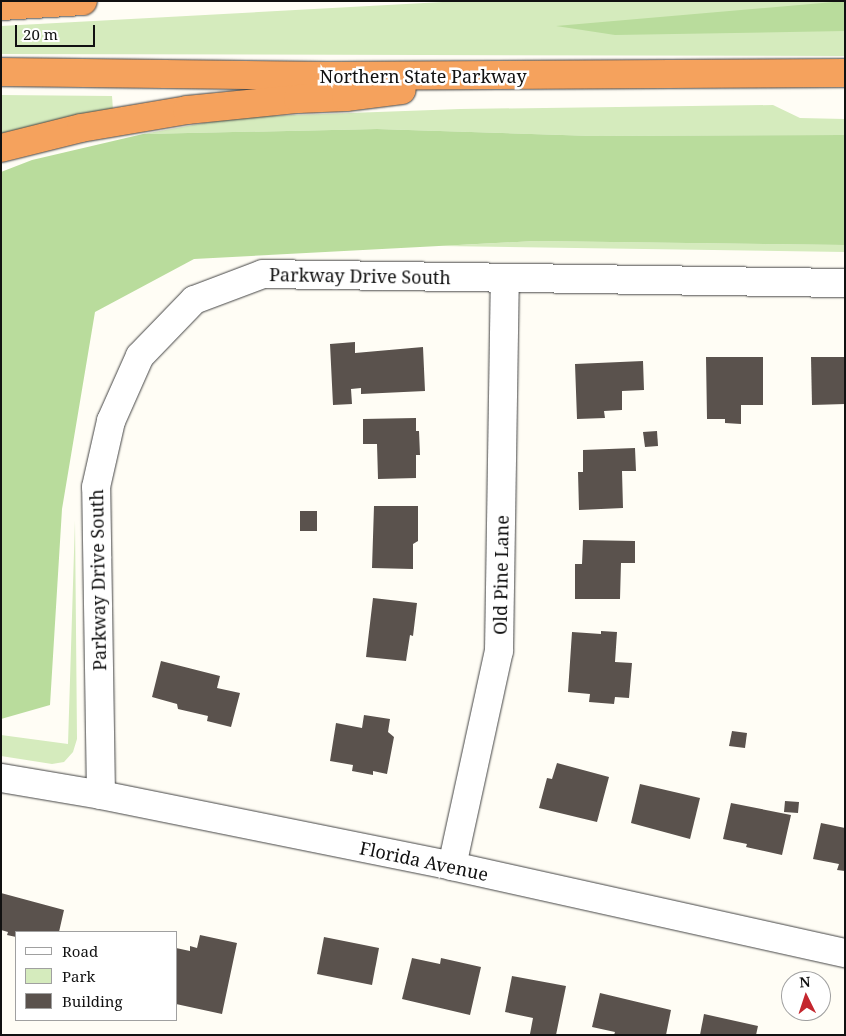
<!DOCTYPE html>
<style>
body{margin:0}
#map{position:relative;width:846px;height:1036px;overflow:hidden;background:#fffdf5;font-family:"Noto Serif",serif}
div>[style]{position:absolute}
.green>*{inset:0;background:#d5ebbd}
.forest>*{inset:0;background:#b9dc9c}
.building>*{inset:0;background:#5a524d}
.roads{filter:drop-shadow(0 0 1px #444) drop-shadow(0 0 1px #444)}
.street>*{height:28px;margin:-14px;padding:0 14px;transform-origin:14px;border-radius:14px;background:#fff}
.highway>*{height:28px;margin:-14px;padding:0 14px;transform-origin:14px;border-radius:14px;background:#f5a25d}
span{translate:-50% -50%;white-space:nowrap;text-align:center;line-height:1.15;-webkit-text-stroke:5px #fff;paint-order:stroke}
.street-label{font-size:18px;color:#111}
.frame{position:absolute;inset:0;border:2px solid #111;pointer-events:none}
.legend{position:absolute;left:15px;top:931px;width:162px;height:90px;box-sizing:border-box;background:#fff;border:1px solid #a0a0a0;margin:0;padding:6px 9px;list-style:none;font-size:15px;color:#111}
.legend li{display:flex;align-items:center;gap:10px;height:25px}
.legend b{width:25px;border:1px solid #a0a0a0}
.north{position:absolute;left:781px;top:971px;width:50px;height:50px;box-sizing:border-box;background:#fff;border:1px solid #a0a0a0;border-radius:50%;rotate:356deg;font-size:14px;font-weight:700;line-height:20px;text-align:center;color:#111}
.north::after{content:'';display:block;margin:auto;width:18px;height:22px;background:#c4262e;clip-path:polygon(50% 0,100% 100%,50% 72%,0 100%)}
.scale{position:absolute;left:15px;top:25px;width:80px;height:22px;box-sizing:border-box;border:2px solid #111;border-top:0;padding-left:6px;font-size:15px;line-height:18px;white-space:nowrap;color:#111;-webkit-text-stroke:4px #fff;paint-order:stroke}
</style>
<div id="map">
<div class="green">
<div style="clip-path:polygon(461px 1px,845px 1px,845px 56px,1px 54px,1px 26px)"></div>
<div style="clip-path:polygon(1px 95px,112px 96px,113px 110px,1px 139px)"></div>
<div style="clip-path:polygon(773px 105px,800px 118px,845px 119px,845px 135px,593px 136px,377px 129px,143px 134px,238px 117px,460px 109px)"></div>
<div style="clip-path:polygon(535px 241px,845px 245px,845px 252px,441px 246px)"></div>
<div style="clip-path:polygon(75px 520px,77px 739px,73px 752px,64px 762px,52px 764px,1px 756px,1px 735px,68px 744px)"></div>
</div>
<div class="forest">
<div style="clip-path:polygon(845px 1px,845px 31px,615px 35px,556px 26px)"></div>
<div style="clip-path:polygon(377px 129px,593px 136px,845px 135px,845px 245px,535px 241px,194px 259px,95px 312px,62px 509px,50px 705px,1px 719px,1px 172px,32px 160px,143px 134px)"></div>
</div>
<div class="building">
<div style="clip-path:polygon(355px 342px,355px 353px,423px 347px,425px 391px,361px 394px,361px 388px,351px 389px,352px 404px,333px 405px,330px 344px)"></div>
<div style="clip-path:polygon(706px 357px,763px 357px,763px 405px,741px 405px,741px 424px,725px 423px,725px 419px,707px 419px)"></div>
<div style="clip-path:polygon(811px 357px,845px 357px,845px 404px,812px 405px)"></div>
<div style="clip-path:polygon(643px 361px,644px 390px,622px 391px,622px 410px,604px 411px,605px 418px,577px 419px,575px 364px)"></div>
<div style="clip-path:polygon(416px 418px,416px 431px,419px 431px,420px 455px,416px 455px,416px 478px,378px 479px,377px 444px,363px 444px,363px 419px)"></div>
<div style="clip-path:polygon(657px 431px,658px 446px,645px 447px,643px 432px)"></div>
<div style="clip-path:polygon(635px 448px,636px 471px,622px 471px,623px 508px,579px 510px,578px 472px,583px 472px,583px 450px)"></div>
<div style="clip-path:polygon(374px 506px,418px 506px,418px 541px,413px 544px,413px 569px,372px 568px)"></div>
<div style="clip-path:polygon(300px 511px,317px 511px,317px 531px,300px 531px)"></div>
<div style="clip-path:polygon(583px 540px,635px 541px,635px 563px,621px 563px,620px 599px,575px 599px,575px 564px,582px 564px)"></div>
<div style="clip-path:polygon(373px 598px,417px 603px,413px 636px,410px 635px,406px 661px,366px 657px)"></div>
<div style="clip-path:polygon(601px 631px,617px 632px,615px 662px,632px 663px,629px 698px,615px 697px,614px 704px,589px 702px,590px 694px,568px 692px,572px 632px,601px 634px)"></div>
<div style="clip-path:polygon(161px 661px,220px 676px,217px 688px,240px 693px,231px 727px,207px 721px,208px 716px,178px 709px,177px 704px,152px 697px)"></div>
<div style="clip-path:polygon(364px 715px,390px 719px,388px 732px,394px 737px,387px 774px,373px 771px,373px 775px,352px 771px,353px 765px,330px 761px,336px 723px,362px 728px)"></div>
<div style="clip-path:polygon(732px 731px,747px 733px,745px 748px,729px 746px)"></div>
<div style="clip-path:polygon(557px 763px,609px 777px,597px 822px,539px 808px,547px 778px,552px 779px)"></div>
<div style="clip-path:polygon(640px 784px,700px 798px,690px 839px,631px 823px)"></div>
<div style="clip-path:polygon(785px 801px,799px 802px,798px 813px,784px 812px)"></div>
<div style="clip-path:polygon(731px 803px,791px 815px,782px 855px,746px 847px,747px 844px,723px 839px)"></div>
<div style="clip-path:polygon(821px 823px,845px 828px,845px 871px,837px 870px,839px 864px,813px 859px)"></div>
<div style="clip-path:polygon(1px 893px,64px 910px,59px 932px,16px 932px,16px 937px,7px 935px,8px 932px,1px 930px)"></div>
<div style="clip-path:polygon(200px 935px,237px 943px,222px 1014px,176px 1004px,176px 948px,190px 951px,190px 946px,197px 948px)"></div>
<div style="clip-path:polygon(324px 937px,379px 948px,372px 985px,317px 974px)"></div>
<div style="clip-path:polygon(412px 958px,440px 964px,441px 958px,481px 967px,470px 1015px,402px 999px)"></div>
<div style="clip-path:polygon(512px 976px,566px 986px,556px 1035px,530px 1034px,533px 1018px,505px 1012px)"></div>
<div style="clip-path:polygon(600px 993px,671px 1010px,666px 1035px,614px 1035px,615px 1032px,592px 1027px)"></div>
<div style="clip-path:polygon(704px 1014px,758px 1026px,756px 1035px,700px 1035px)"></div>
</div>
<div class="roads">
<div class="street">
<div style="left:1px;top:778px;width:101px;rotate:9.6deg"></div>
<div style="left:101px;top:795px;width:358px;rotate:11.4deg"></div>
<div style="left:452px;top:866px;width:403px;rotate:12.5deg"></div>
<div style="left:101px;top:795px;width:308px;rotate:-90.9deg"></div>
<div style="left:96px;top:487px;width:68px;rotate:-77.2deg"></div>
<div style="left:111px;top:421px;width:71px;rotate:-66deg"></div>
<div style="left:140px;top:356px;width:78px;rotate:-46deg"></div>
<div style="left:194px;top:300px;width:74px;rotate:-20.6deg"></div>
<div style="left:263px;top:274px;width:582px;rotate:0.89deg"></div>
<div style="left:452px;top:866px;width:220px;rotate:-77.7deg"></div>
<div style="left:499px;top:651px;width:372px;rotate:-89.1deg"></div>
</div>
<div class="highway">
<div style="left:1px;top:6px;width:82px;rotate:-3.5deg"></div>
<div style="left:1px;top:72px;width:327px;rotate:0.7deg"></div>
<div style="left:328px;top:76px;width:517px;rotate:-0.33deg"></div>
<div style="left:1px;top:148px;width:82px;rotate:-14deg"></div>
<div style="left:81px;top:128px;width:108px;rotate:-9.6deg"></div>
<div style="left:187px;top:110px;width:112px;rotate:-5.7deg"></div>
<div style="left:298px;top:99px;width:48px;rotate:-2.4deg"></div>
<div style="left:346px;top:97px;width:56px;rotate:-7.1deg"></div>
</div>
</div>
<div class="street-label">
<span style="left:423px;top:76px">Northern State Parkway</span>
<span style="left:360px;top:276px;rotate:1deg">Parkway Drive South</span>
<span style="left:501px;top:575px;rotate:-89deg">Old Pine Lane</span>
<span style="left:98px;top:580px;rotate:-91deg">Parkway Drive South</span>
<span style="left:424px;top:861px;rotate:12deg">Florida Avenue</span>
</div>
<div class="frame"></div>
<ul class="legend">
<li><b style="height:6px;background:#fff"></b>Road</li>
<li><b style="height:14px;background:#d5ebbd"></b>Park</li>
<li><b style="height:14px;background:#5a524d"></b>Building</li>
</ul>
<div class="north">N</div>
<div class="scale">20 m</div>
</div>
